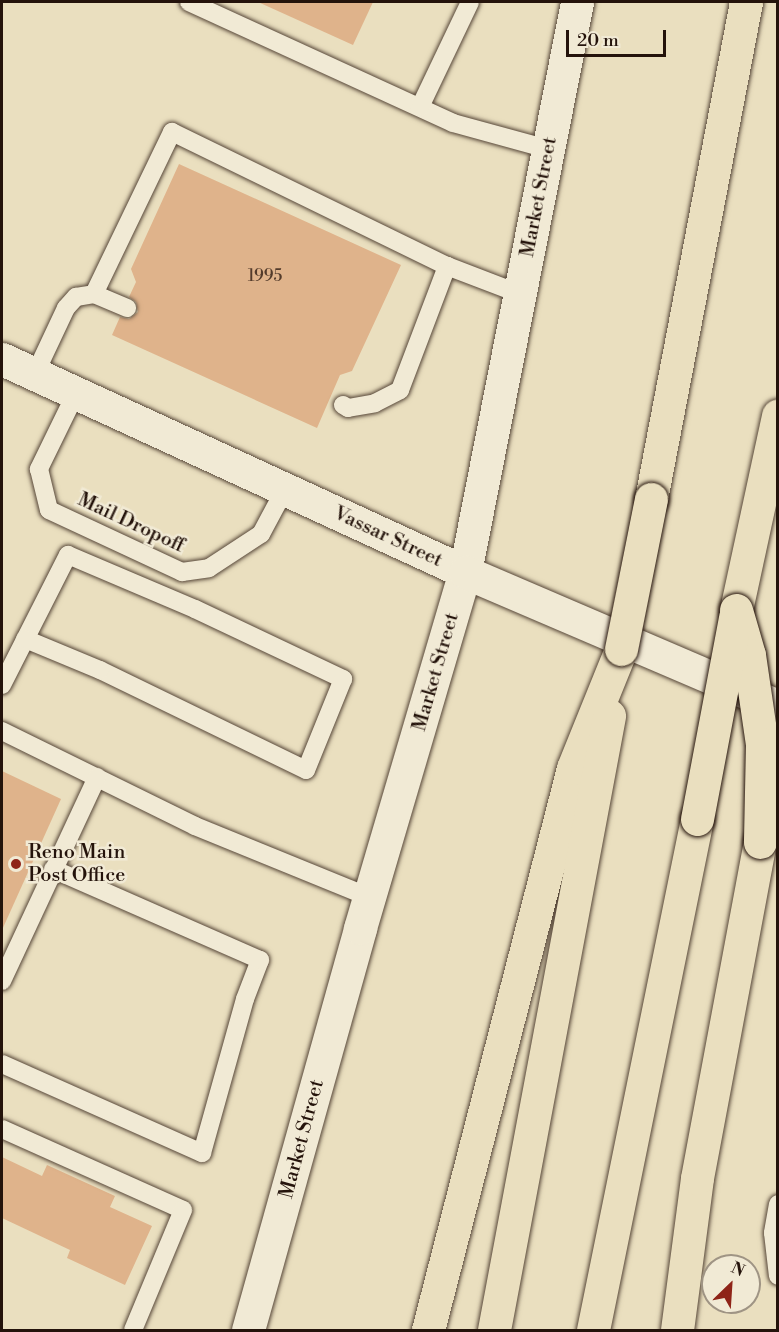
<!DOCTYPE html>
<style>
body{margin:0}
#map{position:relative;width:779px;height:1332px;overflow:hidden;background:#eadfbf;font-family:"Libre Bodoni",serif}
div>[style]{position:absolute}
.building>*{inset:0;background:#dfb38b}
.roads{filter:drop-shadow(0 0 2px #564638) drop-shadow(0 0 2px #564638)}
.service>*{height:18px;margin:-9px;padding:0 9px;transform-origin:9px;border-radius:9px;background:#f1ead5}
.minor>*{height:33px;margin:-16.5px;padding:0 16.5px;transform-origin:16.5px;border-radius:16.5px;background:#f1ead5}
.tertiary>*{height:33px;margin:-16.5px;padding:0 16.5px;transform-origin:16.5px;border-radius:16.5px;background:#f1ead5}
.motorway>*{height:33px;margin:-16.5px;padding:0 16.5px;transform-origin:16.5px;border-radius:16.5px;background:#eadfbf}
.bridges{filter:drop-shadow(0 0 2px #24130b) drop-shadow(0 0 2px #24130b)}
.motorway-bridge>*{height:33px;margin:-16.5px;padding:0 16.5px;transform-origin:16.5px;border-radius:16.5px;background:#eadfbf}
.dots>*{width:16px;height:16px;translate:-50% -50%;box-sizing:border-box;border:3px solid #f1ead5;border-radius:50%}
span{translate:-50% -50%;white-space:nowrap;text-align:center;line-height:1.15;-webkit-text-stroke:5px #f1ead5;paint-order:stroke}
.number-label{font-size:16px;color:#533b2b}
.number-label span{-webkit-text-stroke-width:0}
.street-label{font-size:20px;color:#24130b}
.poi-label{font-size:20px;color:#24130b}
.left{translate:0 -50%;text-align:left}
.frame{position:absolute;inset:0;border:3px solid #24130b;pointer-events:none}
.north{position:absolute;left:701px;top:1254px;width:60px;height:60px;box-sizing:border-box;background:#f1ead5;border:2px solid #9f9484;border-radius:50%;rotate:25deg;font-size:16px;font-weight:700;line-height:24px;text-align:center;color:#24130b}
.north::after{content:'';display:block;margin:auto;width:21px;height:27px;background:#8f2418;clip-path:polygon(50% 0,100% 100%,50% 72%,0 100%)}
.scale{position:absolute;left:566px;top:30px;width:100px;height:27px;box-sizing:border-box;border:3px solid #24130b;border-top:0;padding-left:8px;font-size:18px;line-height:21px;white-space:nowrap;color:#24130b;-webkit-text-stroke:4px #f1ead5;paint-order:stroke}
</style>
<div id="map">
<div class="building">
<div style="clip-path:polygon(258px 2px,373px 2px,353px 45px)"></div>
<div style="clip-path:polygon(179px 164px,401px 265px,352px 371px,340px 375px,317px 428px,112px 335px,120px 317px,129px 319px,138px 312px,136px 302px,129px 297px,136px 282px,131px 269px)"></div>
<div style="clip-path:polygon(2px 771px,61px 799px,2px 930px)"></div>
<div style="clip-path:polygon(2px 1157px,42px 1176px,47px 1165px,115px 1196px,110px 1207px,152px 1226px,125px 1285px,67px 1258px,70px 1250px,2px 1218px)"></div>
</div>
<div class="roads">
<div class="service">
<div style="left:189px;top:2px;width:290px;rotate:24.6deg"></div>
<div style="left:453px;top:123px;width:98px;rotate:15.3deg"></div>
<div style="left:420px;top:107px;width:116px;rotate:-64.5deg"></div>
<div style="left:94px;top:294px;width:180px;rotate:-64.3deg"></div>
<div style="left:172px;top:132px;width:306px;rotate:26deg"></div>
<div style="left:35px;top:374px;width:73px;rotate:-64.8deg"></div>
<div style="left:66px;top:308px;width:15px;rotate:-48deg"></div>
<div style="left:76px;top:297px;width:18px;rotate:-9deg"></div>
<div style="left:94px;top:294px;width:36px;rotate:23deg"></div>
<div style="left:76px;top:393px;width:85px;rotate:116deg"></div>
<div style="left:39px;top:469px;width:42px;rotate:76.3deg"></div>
<div style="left:49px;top:510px;width:147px;rotate:25deg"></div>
<div style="left:182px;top:572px;width:27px;rotate:-8deg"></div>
<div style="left:209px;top:568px;width:62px;rotate:-33.2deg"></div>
<div style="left:261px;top:534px;width:51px;rotate:-61.9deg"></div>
<div style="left:343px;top:405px;width:6px;rotate:31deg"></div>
<div style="left:348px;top:408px;width:27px;rotate:-10deg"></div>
<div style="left:375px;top:403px;width:28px;rotate:-27deg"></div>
<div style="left:400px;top:390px;width:133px;rotate:-69.2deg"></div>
<div style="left:447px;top:266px;width:78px;rotate:21deg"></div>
<div style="left:2px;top:685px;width:146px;rotate:-63.1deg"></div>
<div style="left:68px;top:555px;width:138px;rotate:23deg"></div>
<div style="left:195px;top:609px;width:164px;rotate:25.3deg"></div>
<div style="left:343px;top:679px;width:98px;rotate:112.1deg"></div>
<div style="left:306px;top:770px;width:229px;rotate:-154.1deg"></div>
<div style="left:100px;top:670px;width:81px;rotate:-157.5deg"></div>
<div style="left:2px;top:731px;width:215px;rotate:26.2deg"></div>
<div style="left:195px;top:826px;width:188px;rotate:22.2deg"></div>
<div style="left:2px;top:981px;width:225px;rotate:-65deg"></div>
<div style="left:2px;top:1064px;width:219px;rotate:24deg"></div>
<div style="left:202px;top:1153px;width:160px;rotate:-74.4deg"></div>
<div style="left:245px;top:999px;width:42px;rotate:-69deg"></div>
<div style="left:260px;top:960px;width:226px;rotate:-156.3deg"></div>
<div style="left:2px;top:1129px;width:198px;rotate:24.1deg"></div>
<div style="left:183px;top:1210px;width:130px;rotate:112.6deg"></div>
<div style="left:778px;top:1204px;width:29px;rotate:100deg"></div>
<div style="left:773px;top:1233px;width:43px;rotate:83.4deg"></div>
</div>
<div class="minor">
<div style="left:248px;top:1330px;width:417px;rotate:-74.4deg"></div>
<div style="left:360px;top:928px;width:371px;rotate:-73.6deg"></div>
<div style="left:465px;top:572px;width:581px;rotate:-78.88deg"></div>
</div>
<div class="tertiary">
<div style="left:2px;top:359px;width:510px;rotate:24.7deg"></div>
<div style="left:465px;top:572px;width:340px;rotate:23.2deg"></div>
</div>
<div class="motorway">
<div style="left:651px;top:499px;width:506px;rotate:-79.18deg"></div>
<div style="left:736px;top:610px;width:199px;rotate:-77.8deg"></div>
<div style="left:428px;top:1330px;width:580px;rotate:-75.53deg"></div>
<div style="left:573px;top:768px;width:128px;rotate:-68deg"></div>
<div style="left:494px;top:1330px;width:625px;rotate:-79.39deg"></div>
<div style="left:593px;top:1330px;width:521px;rotate:-78.5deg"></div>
<div style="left:677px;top:1330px;width:153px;rotate:-82.5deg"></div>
<div style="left:697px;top:1178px;width:342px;rotate:-79.4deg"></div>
</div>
</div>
<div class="bridges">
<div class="motorway-bridge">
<div style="left:736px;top:610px;width:47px;rotate:73.9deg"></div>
<div style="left:749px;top:655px;width:90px;rotate:81.7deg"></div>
<div style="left:762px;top:744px;width:98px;rotate:91.2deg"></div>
<div style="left:621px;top:649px;width:153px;rotate:-78.7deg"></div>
<div style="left:697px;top:819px;width:206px;rotate:-79.3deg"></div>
</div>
</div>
<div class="dots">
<div style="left:16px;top:864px;background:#8f2418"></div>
</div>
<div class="number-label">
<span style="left:265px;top:276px">1995</span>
</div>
<div class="street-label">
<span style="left:539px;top:197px;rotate:-79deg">Market Street</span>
<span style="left:131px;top:523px;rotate:25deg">Mail Dropoff</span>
<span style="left:388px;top:537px;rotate:25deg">Vassar Street</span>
<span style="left:436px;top:672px;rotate:-74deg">Market Street</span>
<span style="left:302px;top:1139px;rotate:-75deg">Market Street</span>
</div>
<div class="poi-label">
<span class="left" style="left:28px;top:864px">Reno Main<br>Post Office</span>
</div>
<div class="frame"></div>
<div class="north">N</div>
<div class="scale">20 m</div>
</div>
